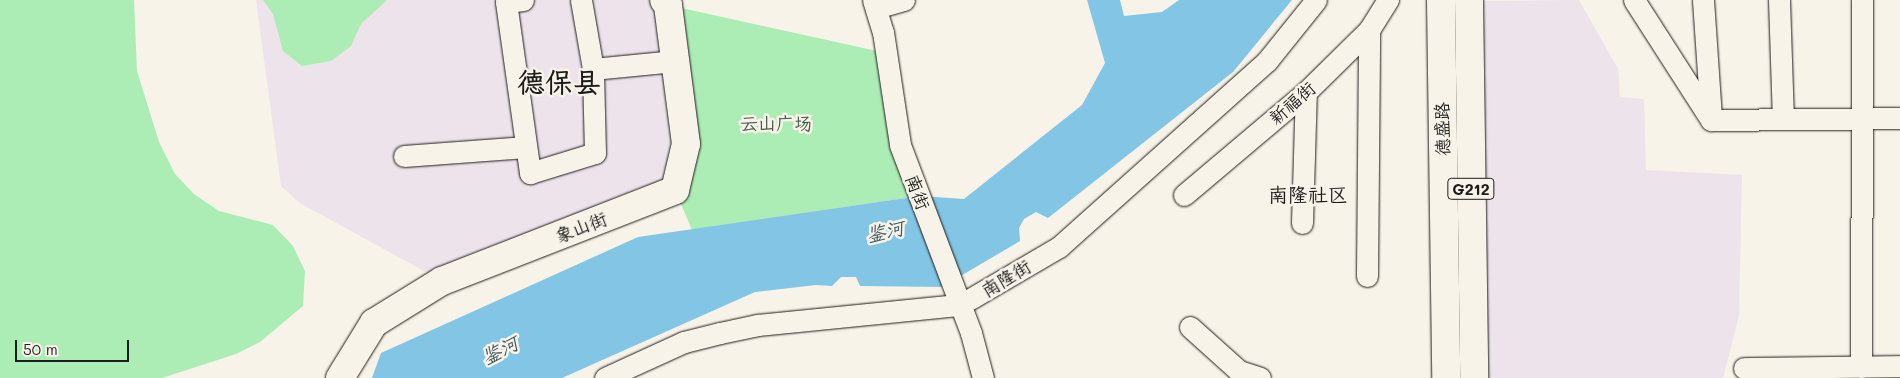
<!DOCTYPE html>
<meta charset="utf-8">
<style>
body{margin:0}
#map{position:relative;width:1900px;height:378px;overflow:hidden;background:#f7f3e8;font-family:Mali,"LXGW WenKai TC",sans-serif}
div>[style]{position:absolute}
.built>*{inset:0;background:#ede3ea}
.green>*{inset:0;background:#acedb6}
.water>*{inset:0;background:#83c5e4}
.roads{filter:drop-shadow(0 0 1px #1c1c1c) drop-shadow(0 0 1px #1c1c1c)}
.minor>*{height:21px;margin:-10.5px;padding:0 10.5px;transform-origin:10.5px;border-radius:10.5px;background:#f7f3e8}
.major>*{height:28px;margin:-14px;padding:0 14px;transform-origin:14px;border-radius:14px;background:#f7f3e8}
.highway>*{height:28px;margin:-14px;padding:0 14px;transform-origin:14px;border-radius:14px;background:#f7f3e8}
span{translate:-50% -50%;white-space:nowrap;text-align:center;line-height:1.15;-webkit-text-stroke:5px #f7f3e8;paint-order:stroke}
.shield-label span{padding:1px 4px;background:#f7f3e8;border:1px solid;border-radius:4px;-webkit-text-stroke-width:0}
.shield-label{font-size:16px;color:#1c1c1c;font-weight:700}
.street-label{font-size:18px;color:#1c1c1c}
.park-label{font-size:18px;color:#475b4a}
.water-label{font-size:19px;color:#405762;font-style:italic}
.quarter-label{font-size:20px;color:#1c1c1c}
.town-label{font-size:28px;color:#1c1c1c;font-weight:700}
.scale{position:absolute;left:15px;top:340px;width:114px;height:22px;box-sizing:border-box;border:2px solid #1c1c1c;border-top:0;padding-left:6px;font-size:15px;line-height:18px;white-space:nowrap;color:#1c1c1c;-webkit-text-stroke:4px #f7f3e8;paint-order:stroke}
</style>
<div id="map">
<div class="built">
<div style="clip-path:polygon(256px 0,664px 0,686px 144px,667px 193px,442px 281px,300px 203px,281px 186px)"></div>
<div style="clip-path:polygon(1579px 0,1618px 69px,1620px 97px,1644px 99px,1646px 170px,1742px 175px,1739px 316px,1723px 378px,1481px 378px,1476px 1px)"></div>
</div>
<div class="green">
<div style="clip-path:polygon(0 0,134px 0,137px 71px,159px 142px,175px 174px,194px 194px,219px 211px,273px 225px,293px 246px,305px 271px,303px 306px,260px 342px,236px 354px,162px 378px,0 378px)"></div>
<div style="clip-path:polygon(263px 0,387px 0,361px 24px,351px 46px,331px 61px,302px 66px,283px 51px,273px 14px)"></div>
<div style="clip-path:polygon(668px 5px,886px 53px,920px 196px,692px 230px,675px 190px)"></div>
</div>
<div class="water">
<div style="clip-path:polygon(1087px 0,1120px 0,1124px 16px,1162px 12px,1179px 0,1292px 0,1233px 72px,1048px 218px,1036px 212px,1024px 219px,1019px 228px,1020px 241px,942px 287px,860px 286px,856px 277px,841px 277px,832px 286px,816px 285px,755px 292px,562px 378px,372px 378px,381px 353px,638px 237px,920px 196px,964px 199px,1082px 105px,1105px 63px)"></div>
</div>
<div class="roads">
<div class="minor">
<div style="left:523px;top:0;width:17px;rotate:173deg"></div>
<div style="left:506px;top:2px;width:173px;rotate:82deg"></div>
<div style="left:530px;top:173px;width:68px;rotate:-17.1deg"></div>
<div style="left:595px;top:153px;width:84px;rotate:-91.4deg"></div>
<div style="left:593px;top:69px;width:70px;rotate:-99.9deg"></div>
<div style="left:873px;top:0;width:34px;rotate:73deg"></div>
<div style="left:883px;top:32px;width:114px;rotate:81.4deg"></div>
<div style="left:900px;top:145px;width:201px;rotate:69.3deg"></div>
<div style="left:971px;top:333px;width:47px;rotate:75.1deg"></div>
<div style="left:1634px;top:0;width:143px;rotate:57.3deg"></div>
<div style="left:1703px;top:0;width:117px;rotate:86.1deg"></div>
<div style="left:1779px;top:0;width:119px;rotate:88.1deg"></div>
<div style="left:876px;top:8px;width:29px;rotate:-16deg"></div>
<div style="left:593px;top:69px;width:82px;rotate:-5.6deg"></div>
<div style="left:1711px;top:120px;width:189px;rotate:-0.6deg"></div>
<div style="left:404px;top:156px;width:122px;rotate:-4.2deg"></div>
<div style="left:1184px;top:195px;width:160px;rotate:-40.2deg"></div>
<div style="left:1306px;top:92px;width:88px;rotate:-44.5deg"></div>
<div style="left:1369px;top:30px;width:36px;rotate:-58deg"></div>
<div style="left:1302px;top:223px;width:131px;rotate:-88.3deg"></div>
<div style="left:1367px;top:276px;width:246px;rotate:-89.5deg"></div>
<div style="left:1190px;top:327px;width:66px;rotate:41.9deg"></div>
<div style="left:1239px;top:371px;width:22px;rotate:18deg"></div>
<div style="left:1861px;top:367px;width:367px;rotate:-89.8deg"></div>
<div style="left:1744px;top:368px;width:156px;rotate:-0.7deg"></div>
<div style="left:605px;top:378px;width:87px;rotate:-24.5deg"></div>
<div style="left:684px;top:342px;width:37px;rotate:-14deg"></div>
<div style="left:720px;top:333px;width:39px;rotate:-12deg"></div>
<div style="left:758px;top:325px;width:203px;rotate:-5.7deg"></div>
<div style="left:960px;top:305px;width:115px;rotate:-30.4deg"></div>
<div style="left:1059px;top:247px;width:279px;rotate:-41.8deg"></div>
<div style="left:1267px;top:61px;width:78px;rotate:-51.2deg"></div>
</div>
<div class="major">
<div style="left:340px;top:378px;width:65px;rotate:-58.3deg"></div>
<div style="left:374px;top:323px;width:80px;rotate:-31.7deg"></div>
<div style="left:442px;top:281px;width:250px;rotate:-21.3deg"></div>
<div style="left:675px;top:190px;width:47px;rotate:-76.6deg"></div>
<div style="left:686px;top:144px;width:140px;rotate:-97.4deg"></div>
<div style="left:668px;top:5px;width:6px;rotate:-129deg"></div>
</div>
<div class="highway">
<div style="left:1441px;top:0;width:378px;rotate:89.2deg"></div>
<div style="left:1469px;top:0;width:378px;rotate:89.2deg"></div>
</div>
</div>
<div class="shield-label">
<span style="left:1471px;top:189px">G212</span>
</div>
<div class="street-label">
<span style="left:1292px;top:103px;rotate:-41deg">新福街</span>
<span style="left:1442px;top:129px;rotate:-91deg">德盛路</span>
<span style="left:918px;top:192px;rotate:69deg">南街</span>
<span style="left:581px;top:227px;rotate:-21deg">象山街</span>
<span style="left:1006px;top:278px;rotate:-31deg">南隆街</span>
</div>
<div class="park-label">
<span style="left:776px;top:123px">云山广场</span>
</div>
<div class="water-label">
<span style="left:885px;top:231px;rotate:-12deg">鉴河</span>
<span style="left:500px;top:350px;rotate:-26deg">鉴河</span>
</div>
<div class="quarter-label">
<span style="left:1308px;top:194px">南隆社区</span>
</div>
<div class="town-label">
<span style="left:559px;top:81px">德保县</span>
</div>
<div class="scale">50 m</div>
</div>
